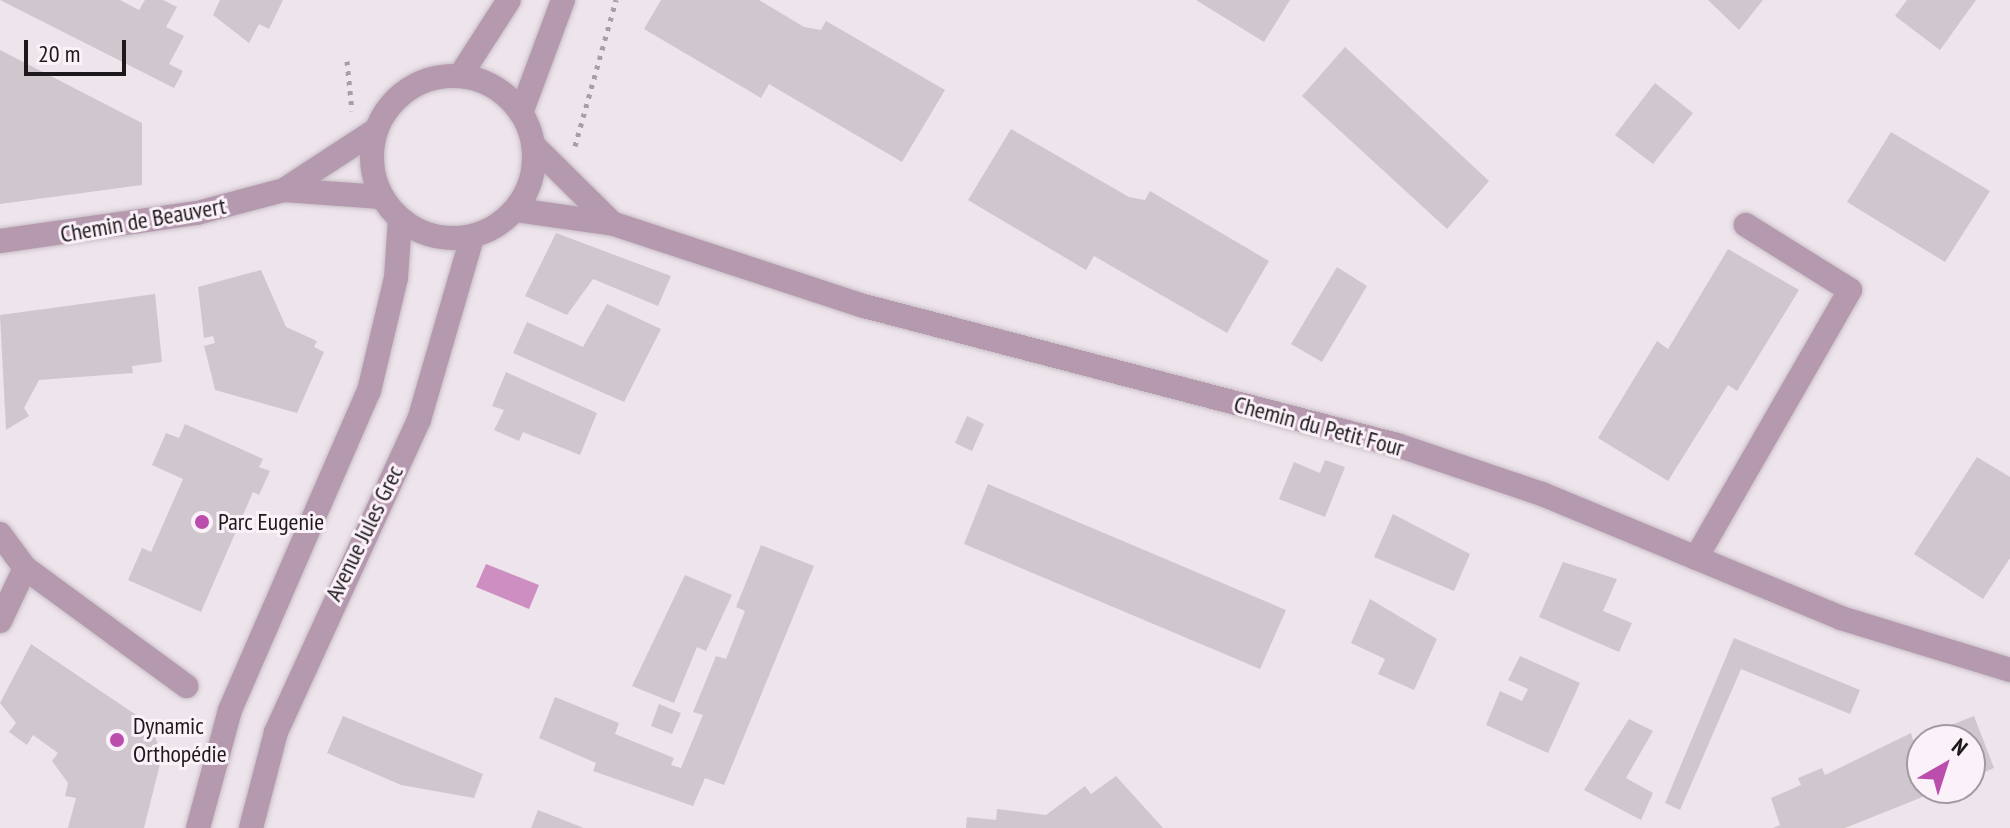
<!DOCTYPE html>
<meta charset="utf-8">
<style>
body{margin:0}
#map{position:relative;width:2010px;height:828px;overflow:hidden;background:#eee4eb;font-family:"PT Sans Narrow",sans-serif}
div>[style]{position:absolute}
.water>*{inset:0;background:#cd8ec1}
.building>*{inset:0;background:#d0c7ce}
.path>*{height:5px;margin-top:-2.5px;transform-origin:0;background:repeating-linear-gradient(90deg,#a79fa5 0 4px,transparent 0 10px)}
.roads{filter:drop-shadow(0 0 2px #c8bfc6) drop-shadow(0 0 2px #c8bfc6)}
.minor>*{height:24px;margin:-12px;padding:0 12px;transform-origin:12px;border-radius:12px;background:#b599af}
.minor>.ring{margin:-12px;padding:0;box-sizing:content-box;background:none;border:24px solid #b599af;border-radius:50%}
.dots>*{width:22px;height:22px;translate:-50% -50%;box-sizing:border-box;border:4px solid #fbf1f9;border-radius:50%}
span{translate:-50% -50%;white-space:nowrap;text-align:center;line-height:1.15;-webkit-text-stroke:6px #fbf1f9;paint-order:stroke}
.street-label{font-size:24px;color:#1c181b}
.poi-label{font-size:24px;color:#1c181b}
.left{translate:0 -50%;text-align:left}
.north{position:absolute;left:1906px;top:724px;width:80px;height:80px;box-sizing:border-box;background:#fbf1f9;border:2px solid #a29aa0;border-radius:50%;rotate:39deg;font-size:22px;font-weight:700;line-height:32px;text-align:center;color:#1c181b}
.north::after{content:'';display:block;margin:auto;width:28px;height:36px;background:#bb4dac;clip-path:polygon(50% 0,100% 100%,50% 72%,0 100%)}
.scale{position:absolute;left:24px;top:40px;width:102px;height:36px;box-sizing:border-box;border:4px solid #1c181b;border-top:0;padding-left:10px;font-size:24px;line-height:28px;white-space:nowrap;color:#1c181b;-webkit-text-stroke:6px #fbf1f9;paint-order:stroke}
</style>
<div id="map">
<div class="water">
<div style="clip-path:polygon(486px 564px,539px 585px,529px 609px,476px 587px)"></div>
</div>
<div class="building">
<div style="clip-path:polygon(0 0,120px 0,139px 10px,145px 0,163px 0,177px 7px,166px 27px,184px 36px,169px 64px,183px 71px,174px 88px)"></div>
<div style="clip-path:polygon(220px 0,283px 0,269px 29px,259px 24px,249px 43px,213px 15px)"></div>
<div style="clip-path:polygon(661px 0,759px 0,804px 27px,821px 30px,826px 21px,945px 90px,902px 162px,769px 84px,761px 98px,644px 29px)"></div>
<div style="clip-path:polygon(1196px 0,1290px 0,1264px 42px)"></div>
<div style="clip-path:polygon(1708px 0,1763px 0,1739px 30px)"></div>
<div style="clip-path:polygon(1907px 0,1976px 0,1940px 50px,1895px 16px)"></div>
<div style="clip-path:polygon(1345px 47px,1489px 181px,1447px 229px,1302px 96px)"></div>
<div style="clip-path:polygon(0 50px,142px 123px,142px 185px,0 204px)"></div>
<div style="clip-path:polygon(1655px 83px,1693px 113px,1653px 164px,1615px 135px)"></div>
<div style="clip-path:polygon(1011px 129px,1129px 197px,1145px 200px,1150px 191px,1269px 261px,1227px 333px,1094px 256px,1086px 270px,968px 200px)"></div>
<div style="clip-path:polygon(1891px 132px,1990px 191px,1945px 262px,1847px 202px)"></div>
<div style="clip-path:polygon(556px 233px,671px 276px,658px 306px,593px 279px,567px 315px,525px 296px)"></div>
<div style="clip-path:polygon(1728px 249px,1799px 290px,1737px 391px,1728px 385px,1668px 481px,1598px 438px,1657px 341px,1668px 349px)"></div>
<div style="clip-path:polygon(1337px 267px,1367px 286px,1322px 362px,1291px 344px)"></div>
<div style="clip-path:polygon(261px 270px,286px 327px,317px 341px,314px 347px,324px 352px,297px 413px,215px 390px,212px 377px,204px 346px,215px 343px,213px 336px,204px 338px,198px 287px)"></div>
<div style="clip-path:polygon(155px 294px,162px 362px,132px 366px,133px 373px,39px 380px,24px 408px,29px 416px,6px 430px,0 315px)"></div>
<div style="clip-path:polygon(607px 304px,661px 329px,624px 402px,513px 353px,527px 322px,583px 347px)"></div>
<div style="clip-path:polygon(506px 372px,597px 413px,580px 455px,523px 432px,519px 441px,494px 430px,504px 410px,492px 406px)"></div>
<div style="clip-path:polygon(967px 416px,984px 424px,972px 451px,955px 443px)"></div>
<div style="clip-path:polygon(185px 424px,263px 459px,259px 467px,270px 471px,259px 495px,253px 492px,201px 612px,128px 580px,142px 548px,151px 552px,183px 479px,152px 465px,166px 433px,179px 438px)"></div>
<div style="clip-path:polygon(1977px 457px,2010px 477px,2010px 558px,1983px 599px,1914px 554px)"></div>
<div style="clip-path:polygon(1325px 460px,1345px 467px,1325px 517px,1279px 499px,1294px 462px,1320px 473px)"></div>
<div style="clip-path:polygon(988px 484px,1286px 610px,1260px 669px,964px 544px)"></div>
<div style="clip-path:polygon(1393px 514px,1470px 554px,1454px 591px,1374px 557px)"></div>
<div style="clip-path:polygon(761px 545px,814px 566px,724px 785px,705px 778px,693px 806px,593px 771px,596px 763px,539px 738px,555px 697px,619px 723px,615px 734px,674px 758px,671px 765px,681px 768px,703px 715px,693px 712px,716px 656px,726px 659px,745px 611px,736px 607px)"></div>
<div style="clip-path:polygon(1563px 562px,1617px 579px,1603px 611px,1632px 623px,1619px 652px,1539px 617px)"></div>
<div style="clip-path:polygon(685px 575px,732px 595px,706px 651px,697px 647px,674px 703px,632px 686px)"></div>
<div style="clip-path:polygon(1370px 599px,1437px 639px,1414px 690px,1378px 674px,1385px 659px,1351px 643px)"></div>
<div style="clip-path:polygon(1734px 638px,1860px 690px,1850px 714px,1741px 669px,1680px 810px,1665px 803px)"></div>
<div style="clip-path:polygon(31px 644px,151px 725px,162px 756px,144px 828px,68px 828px,76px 798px,65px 796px,68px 783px,52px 761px,58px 753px,33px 735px,27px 745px,9px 732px,16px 723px,0 703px)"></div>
<div style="clip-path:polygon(1520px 656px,1580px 683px,1548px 753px,1486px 725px,1500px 691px,1522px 701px,1528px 689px,1508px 680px)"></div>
<div style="clip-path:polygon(659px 704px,681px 713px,672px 734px,651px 726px)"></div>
<div style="clip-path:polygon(343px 716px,483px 774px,474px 798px,401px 785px,327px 753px)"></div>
<div style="clip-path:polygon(1974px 716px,1994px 768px,1970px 778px,1970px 740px,1922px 740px,1922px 788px,1945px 788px,1845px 828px,1773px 828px,1780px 825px,1771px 798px,1801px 785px,1798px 778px,1822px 768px,1825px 775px,1911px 733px,1913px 740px)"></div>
<div style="clip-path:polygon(1629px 719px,1653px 731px,1626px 778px,1653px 793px,1641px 820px,1584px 790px)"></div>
<div style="clip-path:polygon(1116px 776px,1163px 828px,966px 828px,967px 817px,996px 820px,997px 809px,1046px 815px,1085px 786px,1091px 794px)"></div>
<div style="clip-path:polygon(538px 810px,584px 828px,531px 828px)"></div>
</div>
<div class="path">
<div style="left:347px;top:61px;width:50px;rotate:84.3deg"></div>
<div style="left:575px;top:146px;width:152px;rotate:-74.3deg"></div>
</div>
<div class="roads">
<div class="minor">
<div class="ring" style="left:372px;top:76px;width:138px;height:138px"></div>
<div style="left:460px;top:76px;width:90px;rotate:-57.2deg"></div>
<div style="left:521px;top:113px;width:121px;rotate:-69.6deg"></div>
<div style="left:533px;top:145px;width:111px;rotate:44.6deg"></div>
<div style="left:284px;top:190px;width:110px;rotate:-33.1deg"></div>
<div style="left:516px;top:210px;width:99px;rotate:8.1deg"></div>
<div style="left:614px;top:224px;width:263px;rotate:18.2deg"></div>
<div style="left:864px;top:306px;width:551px;rotate:14.62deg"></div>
<div style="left:1397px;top:445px;width:153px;rotate:18.7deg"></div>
<div style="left:1542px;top:494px;width:324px;rotate:22.5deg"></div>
<div style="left:1841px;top:618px;width:177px;rotate:17.1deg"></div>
<div style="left:0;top:241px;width:199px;rotate:-8.1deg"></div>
<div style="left:197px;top:213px;width:90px;rotate:-14.8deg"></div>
<div style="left:284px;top:190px;width:97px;rotate:4.1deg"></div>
<div style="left:0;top:534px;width:42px;rotate:53.7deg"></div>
<div style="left:25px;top:568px;width:200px;rotate:36.2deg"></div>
<div style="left:1696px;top:558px;width:309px;rotate:-60.1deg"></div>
<div style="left:1850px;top:290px;width:123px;rotate:-148deg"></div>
<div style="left:0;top:621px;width:59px;rotate:-64.7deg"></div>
<div style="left:198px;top:828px;width:122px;rotate:-74.8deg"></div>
<div style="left:230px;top:710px;width:348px;rotate:-66.5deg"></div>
<div style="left:369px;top:391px;width:116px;rotate:-76.6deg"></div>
<div style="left:396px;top:278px;width:59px;rotate:-86.1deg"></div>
<div style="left:251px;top:828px;width:99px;rotate:-75.4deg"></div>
<div style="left:276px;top:732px;width:343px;rotate:-65.4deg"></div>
<div style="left:419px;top:420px;width:191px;rotate:-73.8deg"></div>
</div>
</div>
<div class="dots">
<div style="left:202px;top:522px;background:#bb4dac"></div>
<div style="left:117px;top:740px;background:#bb4dac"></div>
</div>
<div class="street-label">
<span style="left:143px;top:220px;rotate:-10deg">Chemin de Beauvert</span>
<span style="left:1319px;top:426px;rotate:15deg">Chemin du Petit Four</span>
<span style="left:364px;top:533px;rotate:-64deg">Avenue Jules Grec</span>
</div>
<div class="poi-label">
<span class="left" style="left:218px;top:522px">Parc Eugenie</span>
<span class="left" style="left:133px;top:740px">Dynamic<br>Orthopédie</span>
</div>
<div class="north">N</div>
<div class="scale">20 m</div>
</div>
